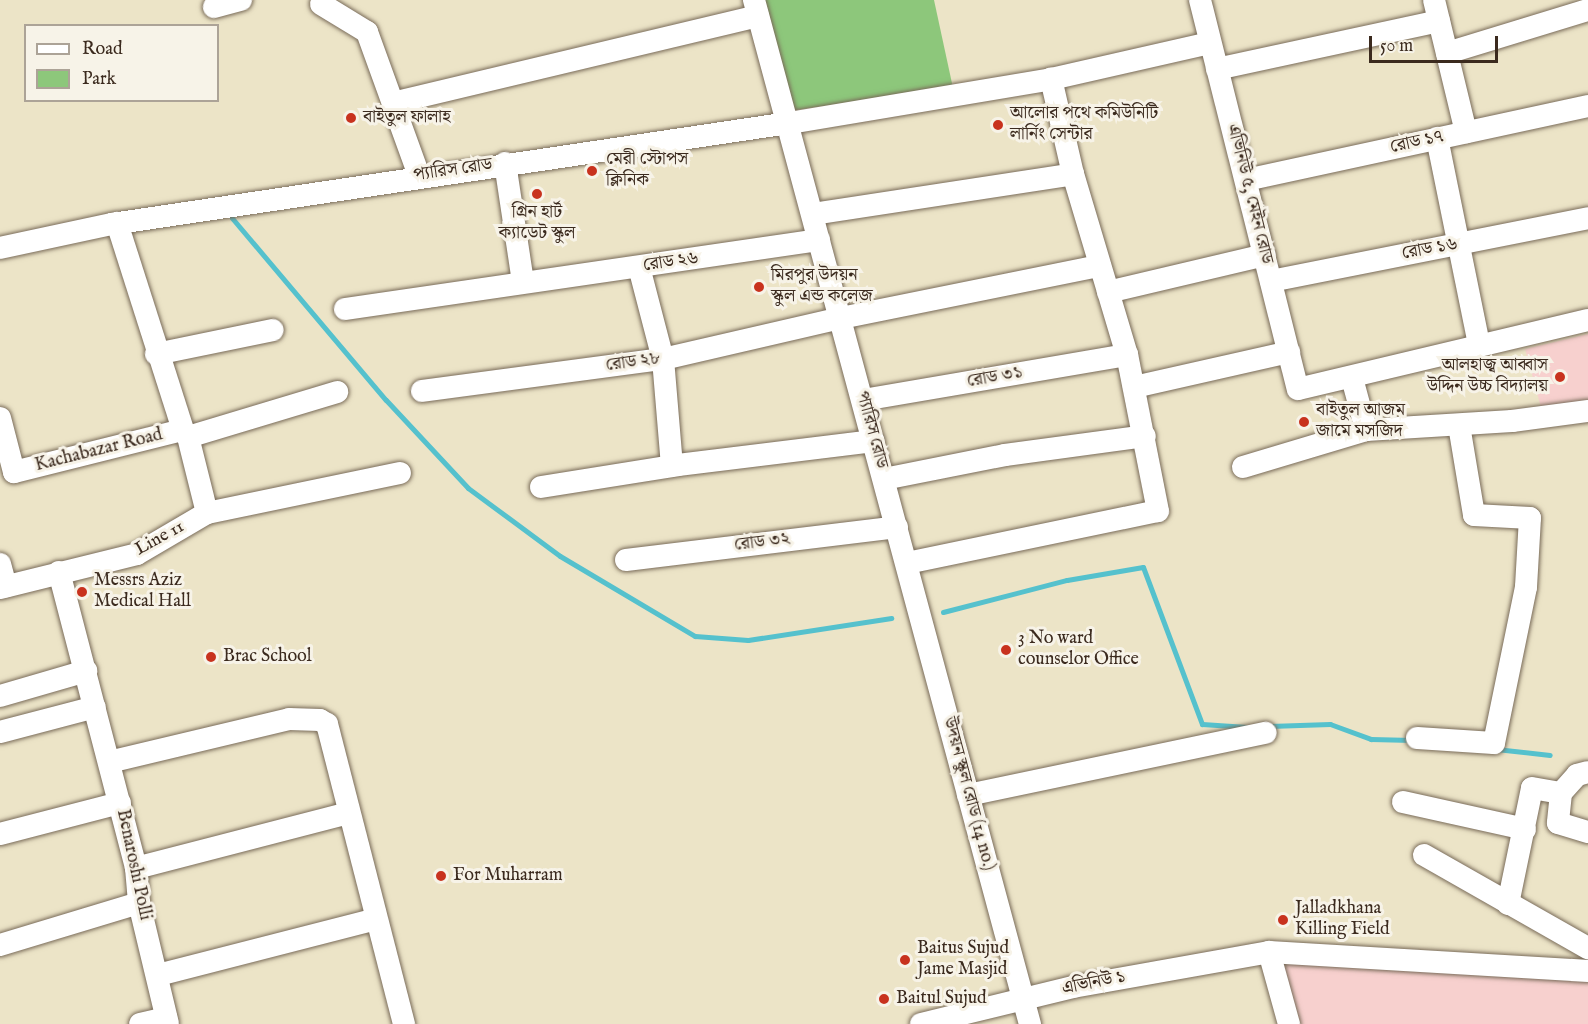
<!DOCTYPE html>
<meta charset="utf-8">
<style>
body{margin:0}
#map{position:relative;width:1588px;height:1024px;overflow:hidden;background:#ece4c7;font-family:"IM FELL English","Noto Serif Bengali",serif}
div>[style]{position:absolute}
.built>*{inset:0;background:#f7d0ce}
.green>*{inset:0;background:#8dc77b}
.stream>*{height:5px;margin:-2.5px;padding:0 2.5px;transform-origin:2.5px;border-radius:2.5px;background:#55c1cd}
.roads{filter:drop-shadow(0 0 2px #796b59) drop-shadow(0 0 2px #796b59)}
.minor>*{height:22px;margin:-11px;padding:0 11px;transform-origin:11px;border-radius:11px;background:#fff}
.dots>*{width:16px;height:16px;translate:-50% -50%;box-sizing:border-box;border:3px solid #f7f3e8;border-radius:50%}
span{translate:-50% -50%;white-space:nowrap;text-align:center;line-height:1.15;-webkit-text-stroke:6px #f7f3e8;paint-order:stroke}
.poi-label{font-size:18px;color:#3b2a1e}
.left{translate:0 -50%;text-align:left}
.right{translate:-100% -50%;text-align:right}
.street-label{font-size:18px;color:#3b2a1e}
.legend{position:absolute;left:24px;top:24px;width:195px;height:78px;box-sizing:border-box;background:#f7f3e8;border:2px solid #aca397;margin:0;padding:8px 10px;list-style:none;font-size:18px;color:#3b2a1e}
.legend li{display:flex;align-items:center;gap:12px;height:30px}
.legend b{width:30px;border:2px solid #aca397}
.scale{position:absolute;left:1369px;top:36px;width:129px;height:27px;box-sizing:border-box;border:3px solid #3b2a1e;border-top:0;padding-left:8px;font-size:18px;line-height:21px;white-space:nowrap;color:#3b2a1e;-webkit-text-stroke:4px #f7f3e8;paint-order:stroke}
</style>
<div id="map">
<div class="built">
<div style="clip-path:polygon(1588px 334px,1588px 405px,1542px 411px,1525px 349px)"></div>
<div style="clip-path:polygon(1272px 957px,1588px 976px,1588px 1024px,1292px 1024px)"></div>
</div>
<div class="green">
<div style="clip-path:polygon(760px 0,934px 0,953px 88px,788px 111px)"></div>
</div>
<div class="stream">
<div style="left:232px;top:218px;width:238px;rotate:49.8deg"></div>
<div style="left:386px;top:400px;width:120px;rotate:47deg"></div>
<div style="left:468px;top:488px;width:114px;rotate:36.5deg"></div>
<div style="left:560px;top:556px;width:157px;rotate:30.7deg"></div>
<div style="left:695px;top:636px;width:53px;rotate:4.3deg"></div>
<div style="left:748px;top:640px;width:145px;rotate:-8.7deg"></div>
<div style="left:943px;top:612px;width:128px;rotate:-14.5deg"></div>
<div style="left:1067px;top:580px;width:77px;rotate:-9.7deg"></div>
<div style="left:1143px;top:567px;width:168px;rotate:69.4deg"></div>
<div style="left:1202px;top:724px;width:45px;rotate:3.8deg"></div>
<div style="left:1269px;top:726px;width:61px;rotate:-1.9deg"></div>
<div style="left:1330px;top:724px;width:44px;rotate:20.1deg"></div>
<div style="left:1371px;top:739px;width:41px;rotate:1.4deg"></div>
<div style="left:1496px;top:749px;width:54px;rotate:6.3deg"></div>
</div>
<div class="roads">
<div class="minor">
<div style="left:754px;top:0;width:1061px;rotate:74.92deg"></div>
<div style="left:1200px;top:0;width:401px;rotate:75.9deg"></div>
<div style="left:1298px;top:389px;width:298px;rotate:-13.4deg"></div>
<div style="left:1434px;top:0;width:136px;rotate:76.4deg"></div>
<div style="left:321px;top:4px;width:54px;rotate:31.3deg"></div>
<div style="left:367px;top:32px;width:153px;rotate:70.1deg"></div>
<div style="left:214px;top:7px;width:28px;rotate:-15deg"></div>
<div style="left:1447px;top:53px;width:147px;rotate:-17deg"></div>
<div style="left:1217px;top:69px;width:227px;rotate:-12.2deg"></div>
<div style="left:393px;top:103px;width:375px;rotate:-13.4deg"></div>
<div style="left:1437px;top:138px;width:210px;rotate:78.5deg"></div>
<div style="left:505px;top:163px;width:120px;rotate:81.4deg"></div>
<div style="left:1246px;top:180px;width:350px;rotate:-12.2deg"></div>
<div style="left:813px;top:214px;width:263px;rotate:-8.7deg"></div>
<div style="left:117px;top:223px;width:217px;rotate:72.3deg"></div>
<div style="left:0;top:248px;width:115px;rotate:-12.1deg"></div>
<div style="left:112px;top:224px;width:684px;rotate:-8.49deg"></div>
<div style="left:789px;top:123px;width:266px;rotate:-9.5deg"></div>
<div style="left:1051px;top:79px;width:163px;rotate:-12.8deg"></div>
<div style="left:639px;top:267px;width:95px;rotate:75.4deg"></div>
<div style="left:663px;top:359px;width:107px;rotate:85.2deg"></div>
<div style="left:1271px;top:281px;width:323px;rotate:-11.2deg"></div>
<div style="left:1108px;top:292px;width:161px;rotate:-13.3deg"></div>
<div style="left:345px;top:309px;width:479px;rotate:-8.3deg"></div>
<div style="left:156px;top:354px;width:119px;rotate:-11.6deg"></div>
<div style="left:1352px;top:378px;width:54px;rotate:74.9deg"></div>
<div style="left:1366px;top:430px;width:146px;rotate:-3.5deg"></div>
<div style="left:1512px;top:421px;width:77px;rotate:-7.5deg"></div>
<div style="left:1134px;top:387px;width:159px;rotate:-12.7deg"></div>
<div style="left:422px;top:391px;width:243px;rotate:-7.6deg"></div>
<div style="left:663px;top:359px;width:183px;rotate:-13deg"></div>
<div style="left:841px;top:318px;width:264px;rotate:-11.4deg"></div>
<div style="left:863px;top:400px;width:268px;rotate:-9.7deg"></div>
<div style="left:0;top:418px;width:56px;rotate:75.5deg"></div>
<div style="left:14px;top:472px;width:174px;rotate:-14deg"></div>
<div style="left:183px;top:430px;width:9px;rotate:54deg"></div>
<div style="left:188px;top:437px;width:156px;rotate:-16.8deg"></div>
<div style="left:1243px;top:467px;width:128px;rotate:-16.7deg"></div>
<div style="left:884px;top:479px;width:123px;rotate:-11.2deg"></div>
<div style="left:1005px;top:455px;width:141px;rotate:-7.7deg"></div>
<div style="left:541px;top:487px;width:139px;rotate:-9.1deg"></div>
<div style="left:678px;top:465px;width:197px;rotate:-7deg"></div>
<div style="left:207px;top:513px;width:197px;rotate:-11.7deg"></div>
<div style="left:626px;top:560px;width:273px;rotate:-6.9deg"></div>
<div style="left:907px;top:563px;width:256px;rotate:-11.7deg"></div>
<div style="left:1158px;top:511px;width:159px;rotate:-101.2deg"></div>
<div style="left:1127px;top:355px;width:189px;rotate:-106.6deg"></div>
<div style="left:1073px;top:174px;width:98px;rotate:-103deg"></div>
<div style="left:0;top:564px;width:23px;rotate:75deg"></div>
<div style="left:59px;top:572px;width:306px;rotate:75.4deg"></div>
<div style="left:136px;top:868px;width:35px;rotate:85deg"></div>
<div style="left:139px;top:903px;width:124px;rotate:76.5deg"></div>
<div style="left:0;top:588px;width:141px;rotate:-13.9deg"></div>
<div style="left:137px;top:554px;width:81px;rotate:-30.4deg"></div>
<div style="left:207px;top:513px;width:78px;rotate:-104deg"></div>
<div style="left:0;top:696px;width:90px;rotate:-16.2deg"></div>
<div style="left:0;top:732px;width:98px;rotate:-14.7deg"></div>
<div style="left:1417px;top:738px;width:77px;rotate:3.7deg"></div>
<div style="left:1494px;top:743px;width:159px;rotate:-78.4deg"></div>
<div style="left:1526px;top:587px;width:69px;rotate:-86.7deg"></div>
<div style="left:1530px;top:518px;width:56px;rotate:-176.9deg"></div>
<div style="left:1474px;top:515px;width:91px;rotate:-99.5deg"></div>
<div style="left:109px;top:762px;width:185px;rotate:-13.4deg"></div>
<div style="left:289px;top:719px;width:31px;rotate:2deg"></div>
<div style="left:320px;top:720px;width:8px;rotate:30deg"></div>
<div style="left:327px;top:724px;width:310px;rotate:75.6deg"></div>
<div style="left:1561px;top:793px;width:24px;rotate:-48deg"></div>
<div style="left:1577px;top:775px;width:11px;rotate:-15deg"></div>
<div style="left:968px;top:795px;width:304px;rotate:-11.8deg"></div>
<div style="left:1403px;top:802px;width:125px;rotate:12.5deg"></div>
<div style="left:0;top:834px;width:124px;rotate:-14.5deg"></div>
<div style="left:1424px;top:855px;width:189px;rotate:29.6deg"></div>
<div style="left:136px;top:868px;width:220px;rotate:-14.5deg"></div>
<div style="left:1508px;top:904px;width:118px;rotate:-78.3deg"></div>
<div style="left:1532px;top:788px;width:29px;rotate:10deg"></div>
<div style="left:1561px;top:793px;width:30px;rotate:96deg"></div>
<div style="left:1558px;top:823px;width:31px;rotate:17deg"></div>
<div style="left:0;top:945px;width:145px;rotate:-16.8deg"></div>
<div style="left:1269px;top:952px;width:75px;rotate:74.5deg"></div>
<div style="left:158px;top:975px;width:225px;rotate:-14.4deg"></div>
<div style="left:140px;top:1024px;width:27px;rotate:-13deg"></div>
<div style="left:921px;top:1024px;width:156px;rotate:-13.7deg"></div>
<div style="left:1073px;top:987px;width:199px;rotate:-10.1deg"></div>
<div style="left:1269px;top:952px;width:320px;rotate:3.4deg"></div>
</div>
</div>
<div class="dots">
<div style="left:351px;top:118px;background:#c8321e"></div>
<div style="left:998px;top:125px;background:#c8321e"></div>
<div style="left:592px;top:171px;background:#c8321e"></div>
<div style="left:537px;top:194px;background:#c8321e"></div>
<div style="left:759px;top:287px;background:#c8321e"></div>
<div style="left:1560px;top:377px;background:#c8321e"></div>
<div style="left:1304px;top:422px;background:#c8321e"></div>
<div style="left:82px;top:592px;background:#c8321e"></div>
<div style="left:1006px;top:650px;background:#c8321e"></div>
<div style="left:211px;top:657px;background:#c8321e"></div>
<div style="left:441px;top:876px;background:#c8321e"></div>
<div style="left:1283px;top:920px;background:#c8321e"></div>
<div style="left:905px;top:960px;background:#c8321e"></div>
<div style="left:884px;top:999px;background:#c8321e"></div>
</div>
<div class="poi-label">
<span class="left" style="left:1010px;top:125px">আলোর পথে কমিউনিটি<br>লার্নিং সেন্টার</span>
<span class="left" style="left:363px;top:118px">বাইতুল ফালাহ</span>
<span class="left" style="left:606px;top:171px">মেরী স্টোপস<br>ক্লিনিক</span>
<span style="left:537px;top:224px">গ্রিন হার্ট<br>ক্যাডেট স্কুল</span>
<span class="left" style="left:771px;top:287px">মিরপুর উদয়ন<br>স্কুল এন্ড কলেজ</span>
<span class="right" style="left:1548px;top:377px">আলহাজ্ব আব্বাস<br>উদ্দিন উচ্চ বিদ্যালয়</span>
<span class="left" style="left:1316px;top:422px">বাইতুল আজম<br>জামে মসজিদ</span>
<span class="left" style="left:94px;top:592px">Messrs Aziz<br>Medical Hall</span>
<span class="left" style="left:1018px;top:650px">3 No ward<br>counselor Office</span>
<span class="left" style="left:223px;top:657px">Brac School</span>
<span class="left" style="left:453px;top:876px">For Muharram</span>
<span class="left" style="left:1295px;top:920px">Jalladkhana<br>Killing Field</span>
<span class="left" style="left:917px;top:960px">Baitus Sujud<br>Jame Masjid</span>
<span class="left" style="left:896px;top:999px">Baitul Sujud</span>
</div>
<div class="street-label">
<span style="left:1417px;top:143px;rotate:-12deg">রোড ১৭</span>
<span style="left:453px;top:171px;rotate:-8deg">প্যারিস রোড</span>
<span style="left:1249px;top:194px;rotate:76deg">এভিনিউ ৫, মেইন রোড</span>
<span style="left:1430px;top:250px;rotate:-10deg">রোড ১৬</span>
<span style="left:671px;top:263px;rotate:-8deg">রোড ২৬</span>
<span style="left:633px;top:363px;rotate:-8deg">রোড ২৮</span>
<span style="left:995px;top:378px;rotate:-10deg">রোড ৩১</span>
<span style="left:871px;top:430px;rotate:75deg">প্যারিস রোড</span>
<span style="left:99px;top:451px;rotate:-14deg">Kachabazar Road</span>
<span style="left:160px;top:539px;rotate:-29deg">Line 11</span>
<span style="left:762px;top:543px;rotate:-7deg">রোড ৩২</span>
<span style="left:968px;top:794px;rotate:75deg">উদয়ন স্কুল রোড (14 no.)</span>
<span style="left:133px;top:865px;rotate:78deg">Benaroshi Polli</span>
<span style="left:1094px;top:984px;rotate:-11deg">এভিনিউ ১</span>
</div>
<ul class="legend">
<li><b style="height:8px;background:#fff"></b>Road</li>
<li><b style="height:16px;background:#8dc77b"></b>Park</li>
</ul>
<div class="scale">50 m</div>
</div>
